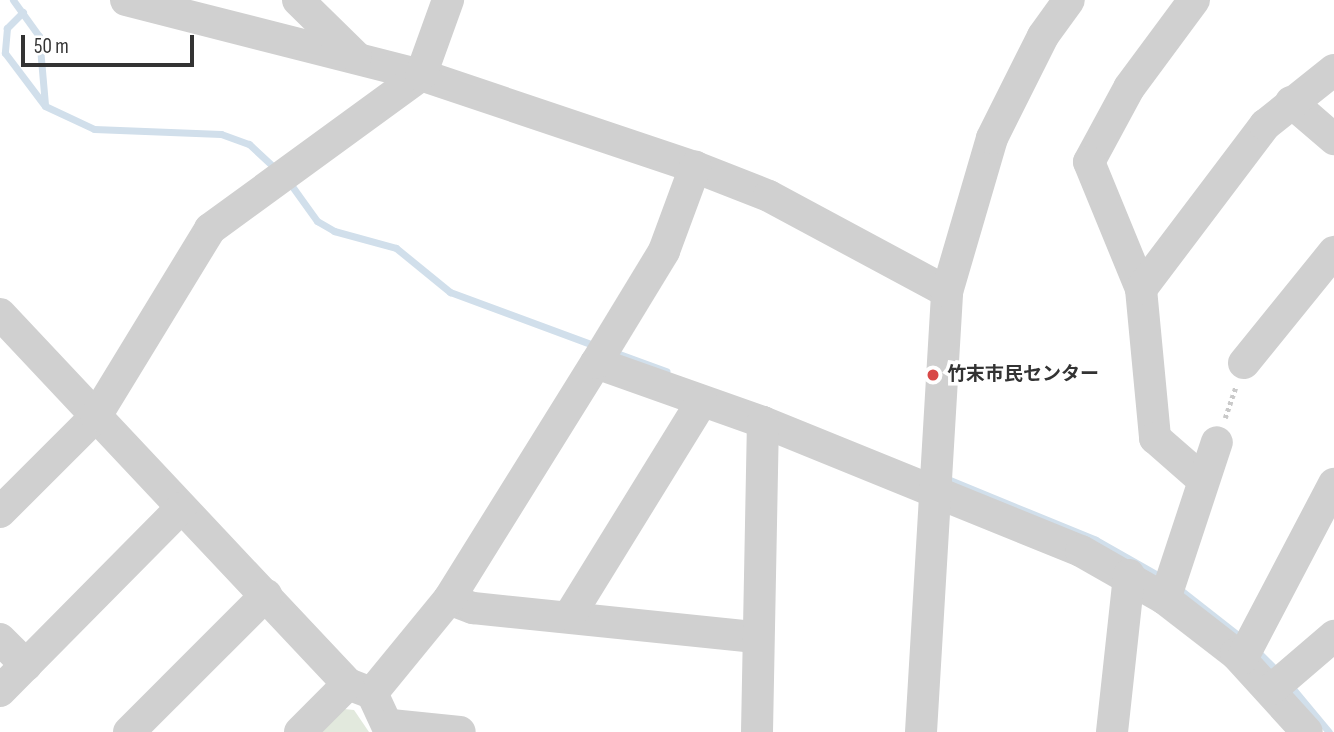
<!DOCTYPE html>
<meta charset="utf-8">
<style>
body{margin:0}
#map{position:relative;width:1334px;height:732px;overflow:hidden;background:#fff;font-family:"Sofia Sans Condensed","Noto Sans JP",sans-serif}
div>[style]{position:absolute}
.green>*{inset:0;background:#e2e9dd}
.stream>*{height:7px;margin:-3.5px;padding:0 3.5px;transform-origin:3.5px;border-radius:3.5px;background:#d1dfeb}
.path>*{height:4.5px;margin-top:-2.25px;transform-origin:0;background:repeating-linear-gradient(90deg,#cacaca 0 3.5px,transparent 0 7px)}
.minor>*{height:32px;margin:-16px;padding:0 16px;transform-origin:16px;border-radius:16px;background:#d0d0d0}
.dots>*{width:19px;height:19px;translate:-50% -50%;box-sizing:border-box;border:4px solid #fff;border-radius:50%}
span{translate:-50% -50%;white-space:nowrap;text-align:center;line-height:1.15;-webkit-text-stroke:7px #fff;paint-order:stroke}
.poi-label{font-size:19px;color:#333;font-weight:700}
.left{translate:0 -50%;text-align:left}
.scale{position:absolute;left:21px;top:35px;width:173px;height:32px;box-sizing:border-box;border:4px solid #333;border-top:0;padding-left:9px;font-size:21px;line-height:24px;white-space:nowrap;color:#333;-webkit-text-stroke:5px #fff;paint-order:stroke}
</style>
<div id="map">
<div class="green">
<div style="clip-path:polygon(334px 708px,354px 710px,369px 732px,310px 732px)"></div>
</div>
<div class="stream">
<div style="left:13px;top:0;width:44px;rotate:54.2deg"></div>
<div style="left:39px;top:36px;width:69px;rotate:85deg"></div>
<div style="left:23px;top:12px;width:23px;rotate:135deg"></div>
<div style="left:7px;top:28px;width:25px;rotate:95deg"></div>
<div style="left:5px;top:53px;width:66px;rotate:53deg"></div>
<div style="left:45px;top:106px;width:54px;rotate:25.1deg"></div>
<div style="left:94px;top:129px;width:127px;rotate:2.3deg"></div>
<div style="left:221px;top:134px;width:30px;rotate:20deg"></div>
<div style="left:249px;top:144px;width:40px;rotate:43deg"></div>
<div style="left:289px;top:182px;width:48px;rotate:54.3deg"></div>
<div style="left:317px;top:221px;width:20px;rotate:30deg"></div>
<div style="left:334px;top:231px;width:64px;rotate:15.3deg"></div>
<div style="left:396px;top:248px;width:70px;rotate:39.2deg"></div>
<div style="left:450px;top:292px;width:156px;rotate:20.3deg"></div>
<div style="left:611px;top:351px;width:59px;rotate:20deg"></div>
<div style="left:945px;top:478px;width:163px;rotate:22.3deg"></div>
<div style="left:1096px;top:540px;width:77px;rotate:29.6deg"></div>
<div style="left:1178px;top:588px;width:83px;rotate:38.1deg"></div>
<div style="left:1255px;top:649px;width:34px;rotate:45deg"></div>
<div style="left:1289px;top:684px;width:62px;rotate:50.2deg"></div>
</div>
<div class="path">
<div style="left:1225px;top:418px;width:34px;rotate:-71deg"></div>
</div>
<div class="minor">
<div style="left:126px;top:0;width:304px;rotate:14.3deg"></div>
<div style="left:421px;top:75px;width:289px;rotate:18.6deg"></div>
<div style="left:695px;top:167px;width:79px;rotate:21.4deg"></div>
<div style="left:769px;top:196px;width:202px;rotate:28.3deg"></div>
<div style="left:298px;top:0;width:81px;rotate:44.5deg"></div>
<div style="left:1194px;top:0;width:109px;rotate:126.5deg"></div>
<div style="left:1129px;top:88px;width:84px;rotate:118.4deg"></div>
<div style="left:1089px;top:162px;width:137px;rotate:67.7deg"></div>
<div style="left:1141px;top:289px;width:150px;rotate:84.6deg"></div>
<div style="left:1155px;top:438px;width:64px;rotate:41.2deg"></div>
<div style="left:1291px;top:102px;width:57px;rotate:40.7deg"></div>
<div style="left:1141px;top:289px;width:206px;rotate:-52.9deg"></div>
<div style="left:1265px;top:125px;width:88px;rotate:-38.6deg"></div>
<div style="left:0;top:314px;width:508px;rotate:46.76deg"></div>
<div style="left:348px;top:684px;width:26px;rotate:21deg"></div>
<div style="left:372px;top:693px;width:43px;rotate:65.2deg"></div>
<div style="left:596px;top:363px;width:177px;rotate:19.5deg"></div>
<div style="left:763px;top:422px;width:343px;rotate:22.1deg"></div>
<div style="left:1081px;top:551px;width:97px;rotate:29.7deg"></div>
<div style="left:1165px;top:599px;width:90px;rotate:37.8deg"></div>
<div style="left:1236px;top:654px;width:105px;rotate:47.7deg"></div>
<div style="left:1244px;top:363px;width:143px;rotate:-51deg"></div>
<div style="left:0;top:512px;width:136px;rotate:-45deg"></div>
<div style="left:96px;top:416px;width:219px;rotate:-58.6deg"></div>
<div style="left:210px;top:229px;width:261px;rotate:-36.1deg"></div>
<div style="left:421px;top:75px;width:80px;rotate:-70.2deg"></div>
<div style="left:449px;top:599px;width:26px;rotate:21deg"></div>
<div style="left:473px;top:608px;width:284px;rotate:5.9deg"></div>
<div style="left:1165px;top:599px;width:165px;rotate:-71.7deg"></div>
<div style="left:570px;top:615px;width:251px;rotate:-58.3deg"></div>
<div style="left:0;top:639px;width:37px;rotate:45deg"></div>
<div style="left:1242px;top:659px;width:198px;rotate:-62.3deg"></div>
<div style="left:1272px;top:689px;width:82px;rotate:-40.5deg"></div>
<div style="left:0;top:691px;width:257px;rotate:-45.3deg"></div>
<div style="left:372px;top:693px;width:122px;rotate:-50.7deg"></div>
<div style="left:449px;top:599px;width:278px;rotate:-58.1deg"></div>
<div style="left:596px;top:363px;width:131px;rotate:-58.7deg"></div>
<div style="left:664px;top:251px;width:90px;rotate:-69.7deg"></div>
<div style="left:391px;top:725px;width:69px;rotate:5.8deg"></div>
<div style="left:129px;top:732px;width:194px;rotate:-45deg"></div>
<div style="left:300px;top:732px;width:68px;rotate:-45deg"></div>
<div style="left:757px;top:732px;width:310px;rotate:-88.9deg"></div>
<div style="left:921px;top:732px;width:441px;rotate:-86.6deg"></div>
<div style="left:947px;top:292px;width:160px;rotate:-73.7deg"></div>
<div style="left:992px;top:138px;width:114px;rotate:-63.4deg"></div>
<div style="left:1043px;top:36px;width:44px;rotate:-54.2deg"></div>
<div style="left:1112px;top:732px;width:158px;rotate:-83.8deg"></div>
</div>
<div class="dots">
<div style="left:933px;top:375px;background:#d84847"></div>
</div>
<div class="poi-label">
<span class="left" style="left:947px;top:375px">竹末市民センター</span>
</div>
<div class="scale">50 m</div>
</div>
